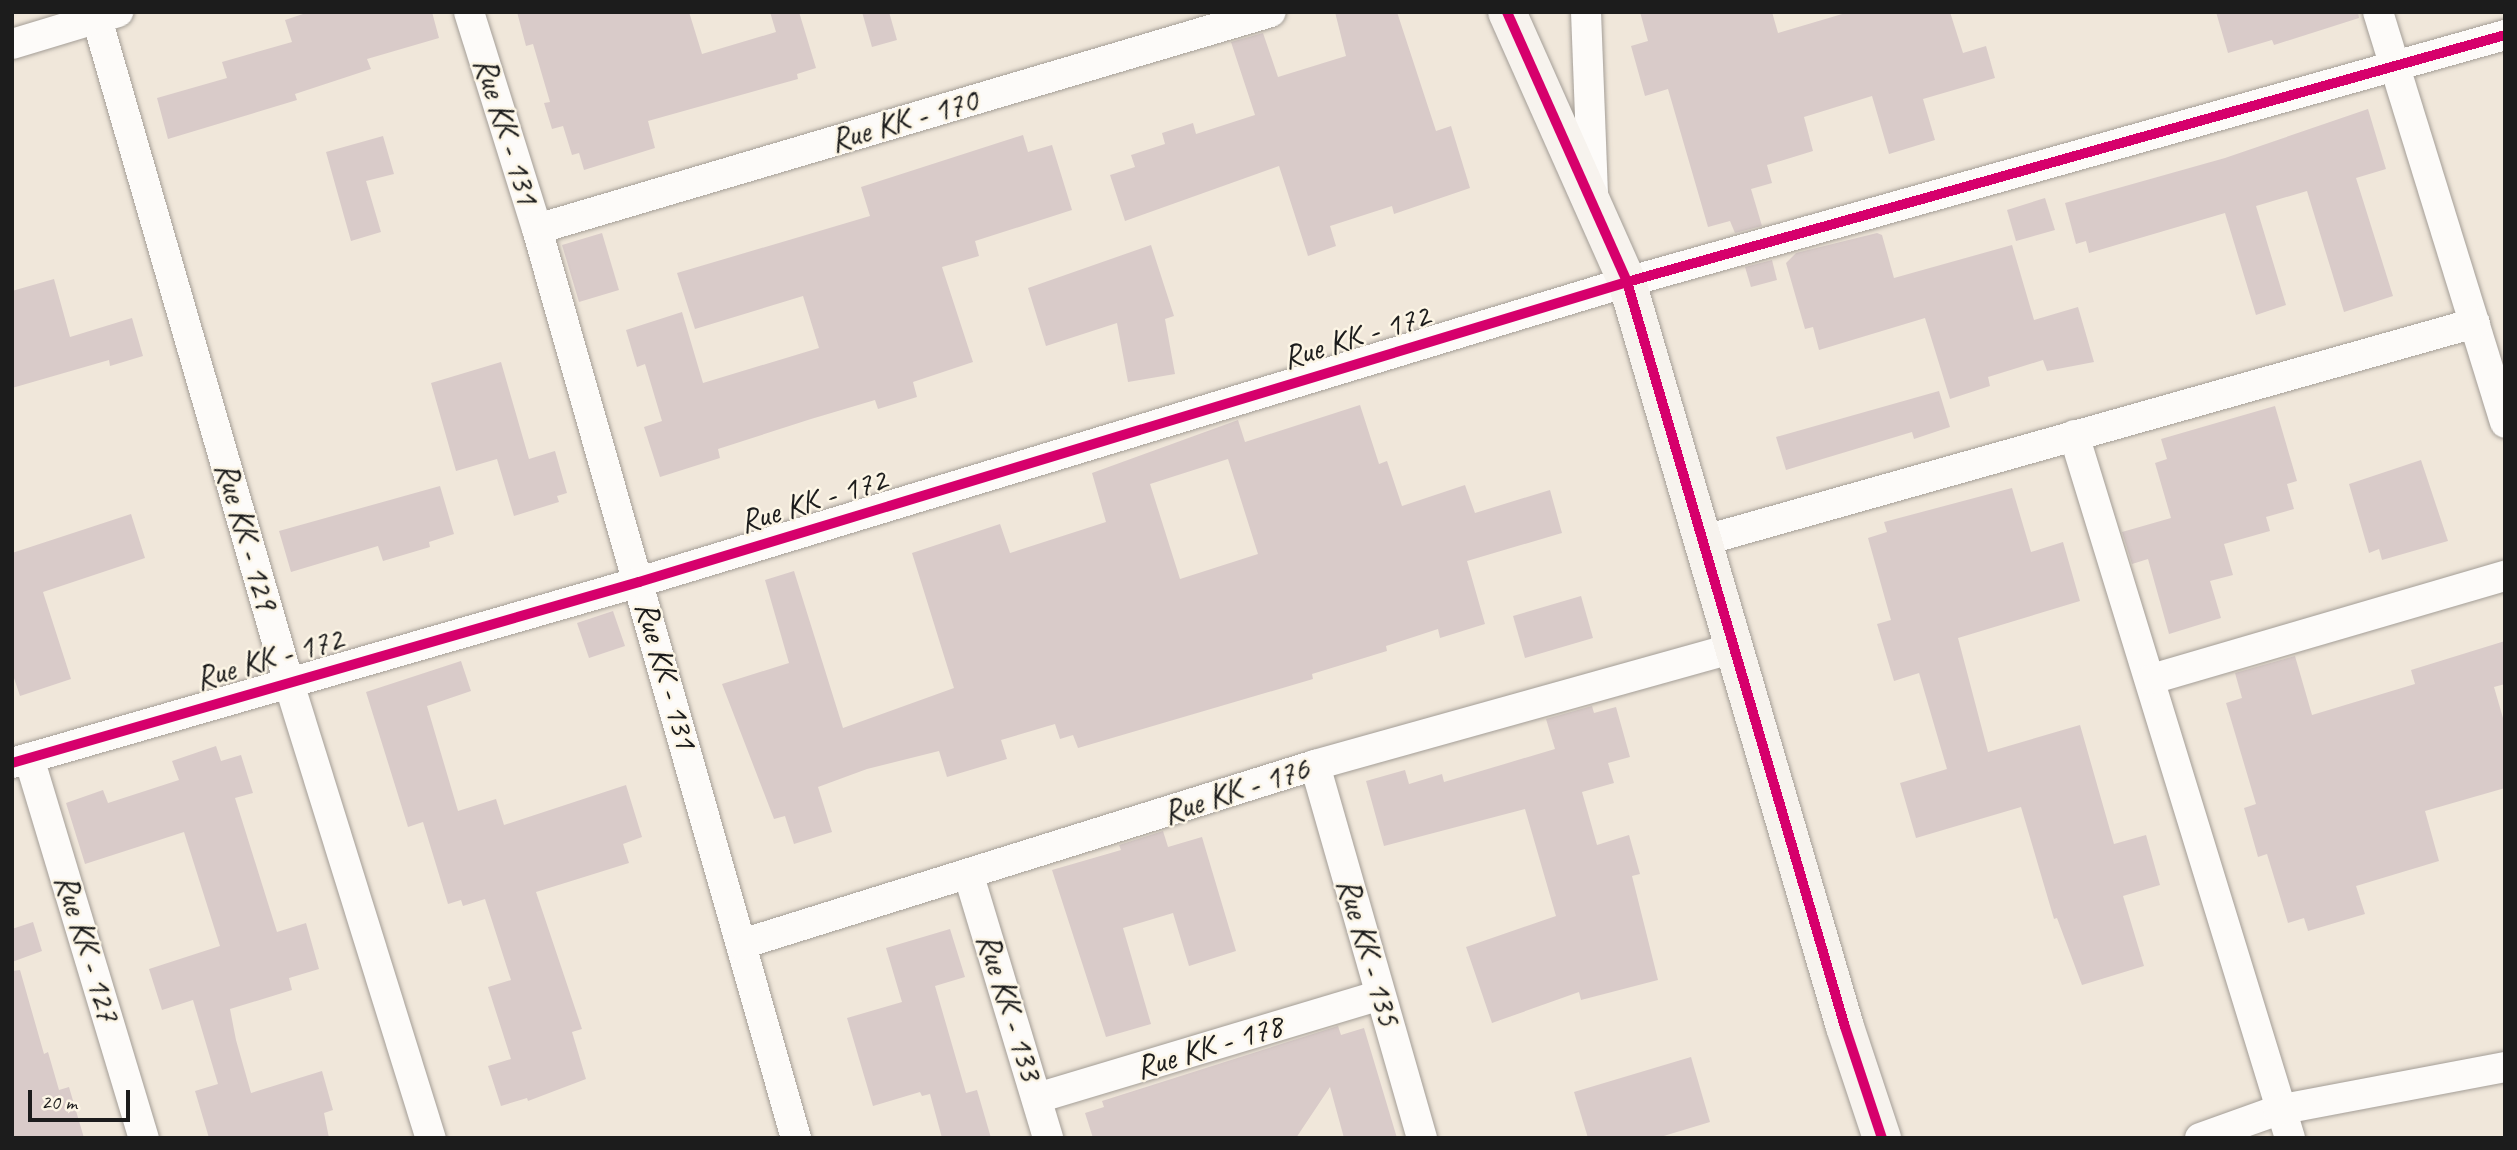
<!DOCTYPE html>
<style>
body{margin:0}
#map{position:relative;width:2517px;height:1150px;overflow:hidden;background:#f0e7da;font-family:Caveat,sans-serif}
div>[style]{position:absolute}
.building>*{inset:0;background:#d9cbc9}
.roads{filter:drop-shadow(0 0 2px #a49e97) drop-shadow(0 0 2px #a49e97)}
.street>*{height:30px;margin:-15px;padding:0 15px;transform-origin:15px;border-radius:15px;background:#fdfbf9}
.secondary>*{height:38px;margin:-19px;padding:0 19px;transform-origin:19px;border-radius:19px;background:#f7f3ee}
.cycleway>*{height:10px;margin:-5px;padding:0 5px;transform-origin:5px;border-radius:5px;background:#d6006c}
span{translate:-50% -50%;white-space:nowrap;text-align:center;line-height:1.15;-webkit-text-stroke:5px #fcf5e5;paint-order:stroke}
.street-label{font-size:33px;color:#1c1c1c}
.frame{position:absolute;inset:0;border:14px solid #1c1c1c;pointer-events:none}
.scale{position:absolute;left:28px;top:1090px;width:102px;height:32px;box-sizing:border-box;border:4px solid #1c1c1c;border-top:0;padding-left:9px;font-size:21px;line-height:24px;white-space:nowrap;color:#1c1c1c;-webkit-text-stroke:5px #fcf5e5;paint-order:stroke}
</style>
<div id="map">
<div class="building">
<div style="clip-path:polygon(309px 12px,432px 12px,439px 38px,367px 59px,371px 69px,295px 94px,297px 100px,168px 139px,157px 98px,227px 78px,222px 62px,292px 42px,285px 20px)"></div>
<div style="clip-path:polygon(517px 12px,689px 12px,702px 54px,776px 32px,770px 12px,799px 12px,816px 68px,797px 74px,798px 79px,648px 121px,655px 148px,584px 170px,579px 153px,572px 155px,563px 126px,552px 129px,544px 103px,550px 102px,533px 44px,526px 46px)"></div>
<div style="clip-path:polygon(862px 12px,889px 12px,897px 40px,872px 47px)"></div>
<div style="clip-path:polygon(1335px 12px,1397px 12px,1436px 131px,1451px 126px,1470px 188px,1394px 214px,1392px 206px,1330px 226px,1336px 246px,1308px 256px,1279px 166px,1125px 221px,1110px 175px,1135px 167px,1131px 155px,1165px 144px,1162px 133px,1193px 123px,1196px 134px,1255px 115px,1231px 42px,1263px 33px,1278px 77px,1346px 56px)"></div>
<div style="clip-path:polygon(1640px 12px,1772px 12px,1778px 33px,1849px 12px,1950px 12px,1963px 53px,1986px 46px,1995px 78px,1923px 99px,1935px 140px,1889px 154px,1872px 96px,1804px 117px,1813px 151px,1767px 165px,1772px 183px,1751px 189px,1762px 226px,1735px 233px,1730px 221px,1708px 227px,1668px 89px,1645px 96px,1631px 46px,1648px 41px)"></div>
<div style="clip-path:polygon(2216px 12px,2358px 12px,2359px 18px,2274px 45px,2272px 40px,2228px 53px)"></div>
<div style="clip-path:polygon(2368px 109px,2386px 169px,2356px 178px,2393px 296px,2344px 312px,2307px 191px,2256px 206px,2286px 305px,2256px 315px,2225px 213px,2089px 253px,2086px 241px,2076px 244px,2065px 203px,2225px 158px)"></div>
<div style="clip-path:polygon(1023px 135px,1028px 152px,1052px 145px,1072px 210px,975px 241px,979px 256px,942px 267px,973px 362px,913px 382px,917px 397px,878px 409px,875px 400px,811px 419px,718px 449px,720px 458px,660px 477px,644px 427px,662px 421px,645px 364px,637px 367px,626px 330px,682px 312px,703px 383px,819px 348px,803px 296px,695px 329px,677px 273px,870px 216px,861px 187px)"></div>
<div style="clip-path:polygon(383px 136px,394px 174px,366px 181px,381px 232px,351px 241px,326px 152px)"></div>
<div style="clip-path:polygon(2045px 198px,2055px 230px,2016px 241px,2007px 210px)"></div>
<div style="clip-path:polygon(602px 233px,619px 290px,579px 302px,562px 245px)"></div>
<div style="clip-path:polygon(1877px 233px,1882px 235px,1894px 278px,2012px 245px,2034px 320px,2078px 307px,2094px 362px,2047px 371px,2043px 360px,1988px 377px,1990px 386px,1950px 399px,1925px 318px,1819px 350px,1813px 327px,1805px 329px,1786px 263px,1796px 253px)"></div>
<div style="clip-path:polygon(1151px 245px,1174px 316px,1165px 319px,1175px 374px,1128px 382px,1117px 323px,1046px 346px,1028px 288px)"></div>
<div style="clip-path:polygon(1772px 260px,1777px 280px,1751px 287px,1745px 267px)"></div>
<div style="clip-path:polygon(54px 279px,70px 337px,132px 318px,143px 356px,110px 366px,109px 360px,12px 388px,12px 291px)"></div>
<div style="clip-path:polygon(501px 362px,529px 459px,555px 451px,567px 493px,557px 496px,559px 502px,514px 516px,497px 459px,456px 471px,431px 383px)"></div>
<div style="clip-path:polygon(1939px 391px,1950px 427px,1914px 439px,1912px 432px,1786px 470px,1776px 437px)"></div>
<div style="clip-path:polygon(evenodd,1360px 405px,1379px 464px,1387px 461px,1402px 506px,1465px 485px,1475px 513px,1550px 490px,1562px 533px,1467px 561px,1485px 624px,1440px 638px,1438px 629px,1386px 646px,1387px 651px,1312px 674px,1313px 679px,1078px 748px,1073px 735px,1060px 739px,1055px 724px,1001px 740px,1007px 759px,947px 777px,939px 751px,867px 769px,818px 787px,832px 832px,794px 844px,785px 816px,774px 819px,722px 684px,789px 663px,765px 580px,794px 571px,843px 728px,954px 688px,912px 553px,1000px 524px,1010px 553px,1106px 522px,1092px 473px,1238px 420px,1245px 442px,1360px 405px,1228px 459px,1258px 554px,1180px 579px,1150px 484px,1228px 459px)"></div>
<div style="clip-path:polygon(2275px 406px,2297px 481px,2287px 484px,2294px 509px,2266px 517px,2270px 531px,2224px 544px,2233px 575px,2210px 581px,2221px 618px,2169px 634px,2148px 559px,2132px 564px,2122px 532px,2171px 518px,2155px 463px,2167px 459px,2161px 439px)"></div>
<div style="clip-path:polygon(2421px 460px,2448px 541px,2382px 560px,2379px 549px,2369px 553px,2349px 484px)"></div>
<div style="clip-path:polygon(440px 486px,454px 534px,429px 542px,430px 547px,383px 561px,378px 546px,291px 572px,279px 531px)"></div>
<div style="clip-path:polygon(2012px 488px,2031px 552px,2063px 542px,2080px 601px,1958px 638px,1988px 752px,2080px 725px,2114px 844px,2146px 835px,2160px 885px,2123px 896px,2144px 966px,2082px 985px,2057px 918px,2054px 919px,2021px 807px,1916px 838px,1900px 783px,1947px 769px,1919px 673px,1894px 681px,1877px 624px,1891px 620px,1868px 538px,1887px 532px,1884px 522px)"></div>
<div style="clip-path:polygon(131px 514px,145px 558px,43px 592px,71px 679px,20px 696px,12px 672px,12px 553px)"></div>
<div style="clip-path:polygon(1581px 596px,1593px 638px,1525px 658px,1513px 616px)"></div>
<div style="clip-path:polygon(613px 611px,625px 646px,589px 658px,577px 623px)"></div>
<div style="clip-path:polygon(2505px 641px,2505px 684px,2494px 687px,2505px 725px,2505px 788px,2425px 811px,2439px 861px,2356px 886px,2365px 914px,2308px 931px,2304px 918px,2288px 923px,2267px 854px,2258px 857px,2244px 808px,2256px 804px,2226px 703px,2242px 698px,2235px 673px,2295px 656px,2312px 715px,2415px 684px,2411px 670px)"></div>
<div style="clip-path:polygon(461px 661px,471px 691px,427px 706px,458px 811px,496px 799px,504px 825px,626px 785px,642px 837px,623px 844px,629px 863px,536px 892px,582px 1029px,572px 1032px,586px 1079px,528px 1101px,527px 1098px,501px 1106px,488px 1066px,511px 1059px,488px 987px,511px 980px,485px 899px,463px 906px,461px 900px,448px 904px,423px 822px,408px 827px,366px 692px)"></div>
<div style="clip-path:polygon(1592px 706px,1594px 713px,1616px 707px,1630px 757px,1608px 763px,1614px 783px,1582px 792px,1597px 845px,1629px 835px,1640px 874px,1632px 876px,1658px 980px,1581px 1000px,1579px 992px,1492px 1023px,1466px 947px,1556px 916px,1525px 809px,1384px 846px,1366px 781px,1405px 770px,1409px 784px,1442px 774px,1444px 782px,1555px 749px,1546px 719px)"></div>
<div style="clip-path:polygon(216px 746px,221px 761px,241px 755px,253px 793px,235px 798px,277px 932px,306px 923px,319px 969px,289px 978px,292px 990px,230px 1009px,236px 1040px,251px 1093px,322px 1071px,333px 1110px,324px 1113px,329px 1138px,209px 1138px,195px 1091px,218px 1084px,193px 1000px,162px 1010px,149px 969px,220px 946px,184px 832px,85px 864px,66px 803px,103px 790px,108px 803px,179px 780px,172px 761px)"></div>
<div style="clip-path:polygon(1163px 831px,1168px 847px,1202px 837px,1236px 951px,1189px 966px,1173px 913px,1123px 928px,1151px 1024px,1106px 1037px,1052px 870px,1121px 850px,1119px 845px)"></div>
<div style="clip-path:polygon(33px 922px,42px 951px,12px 962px,12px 929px)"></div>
<div style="clip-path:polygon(950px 929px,965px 977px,935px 986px,966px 1093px,977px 1090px,991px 1138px,942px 1138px,930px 1094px,922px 1096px,920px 1092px,873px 1106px,847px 1018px,902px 1002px,886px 948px)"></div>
<div style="clip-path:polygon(20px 970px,44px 1054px,48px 1052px,59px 1090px,69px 1087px,84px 1138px,12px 1138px,12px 971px)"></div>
<div style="clip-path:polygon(1338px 1026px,1341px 1035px,1364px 1028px,1397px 1138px,1344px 1138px,1330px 1087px,1296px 1138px,1093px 1138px,1085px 1113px,1104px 1107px,1102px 1101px)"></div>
<div style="clip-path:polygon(1691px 1057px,1710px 1122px,1657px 1138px,1588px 1138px,1574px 1092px)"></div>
</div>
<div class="roads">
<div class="street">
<div style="left:95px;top:12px;width:695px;rotate:73.88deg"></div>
<div style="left:288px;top:680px;width:480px;rotate:72.7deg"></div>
<div style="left:469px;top:12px;width:227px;rotate:72.6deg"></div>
<div style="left:537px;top:229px;width:945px;rotate:74.1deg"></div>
<div style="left:1586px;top:12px;width:182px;rotate:87.8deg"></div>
<div style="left:2378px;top:12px;width:430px;rotate:72.8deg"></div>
<div style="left:12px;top:44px;width:111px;rotate:-16.8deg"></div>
<div style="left:537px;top:229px;width:765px;rotate:-16.47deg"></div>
<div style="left:2074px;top:435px;width:735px;rotate:72.92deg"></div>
<div style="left:1702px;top:541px;width:803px;rotate:-15.75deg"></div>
<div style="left:2152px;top:679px;width:368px;rotate:-16.3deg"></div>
<div style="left:29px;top:758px;width:397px;rotate:73.2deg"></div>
<div style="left:12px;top:763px;width:653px;rotate:-16.1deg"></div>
<div style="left:639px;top:582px;width:1033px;rotate:-16.89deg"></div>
<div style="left:1627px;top:282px;width:912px;rotate:-15.71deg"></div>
<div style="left:1315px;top:765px;width:388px;rotate:74deg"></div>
<div style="left:969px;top:876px;width:274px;rotate:73.2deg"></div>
<div style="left:742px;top:944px;width:600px;rotate:-17.35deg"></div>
<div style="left:1315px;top:765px;width:435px;rotate:-15.6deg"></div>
<div style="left:1037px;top:1098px;width:358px;rotate:-16.7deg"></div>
<div style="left:2200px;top:1138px;width:83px;rotate:-19.7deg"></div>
<div style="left:2278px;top:1110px;width:231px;rotate:-10.7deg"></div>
</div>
<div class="secondary">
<div style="left:1507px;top:12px;width:295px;rotate:66deg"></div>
<div style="left:1627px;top:282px;width:776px;rotate:73.69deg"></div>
<div style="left:1845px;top:1027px;width:117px;rotate:71.6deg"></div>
</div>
</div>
<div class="cycleway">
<div style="left:1507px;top:12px;width:295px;rotate:66deg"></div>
<div style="left:1627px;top:282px;width:776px;rotate:73.69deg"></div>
<div style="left:1845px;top:1027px;width:117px;rotate:71.6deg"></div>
<div style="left:12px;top:763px;width:653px;rotate:-16.1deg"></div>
<div style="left:639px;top:582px;width:1033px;rotate:-16.89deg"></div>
<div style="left:1627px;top:282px;width:912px;rotate:-15.71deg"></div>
</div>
<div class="street-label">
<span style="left:904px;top:121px;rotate:-16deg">Rue KK - 170</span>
<span style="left:506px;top:131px;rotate:73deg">Rue KK - 131</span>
<span style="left:1356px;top:337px;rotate:-17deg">Rue KK - 172</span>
<span style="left:813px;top:501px;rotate:-17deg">Rue KK - 172</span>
<span style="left:246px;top:536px;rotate:74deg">Rue KK - 129</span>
<span style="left:269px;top:659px;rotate:-16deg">Rue KK - 172</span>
<span style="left:666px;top:675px;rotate:74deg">Rue KK - 131</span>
<span style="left:1236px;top:791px;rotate:-18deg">Rue KK - 176</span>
<span style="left:87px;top:948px;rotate:73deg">Rue KK - 127</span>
<span style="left:1368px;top:952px;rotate:74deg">Rue KK - 135</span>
<span style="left:1009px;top:1007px;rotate:73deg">Rue KK - 133</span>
<span style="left:1209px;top:1047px;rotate:-17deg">Rue KK - 178</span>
</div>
<div class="frame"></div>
<div class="scale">20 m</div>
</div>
